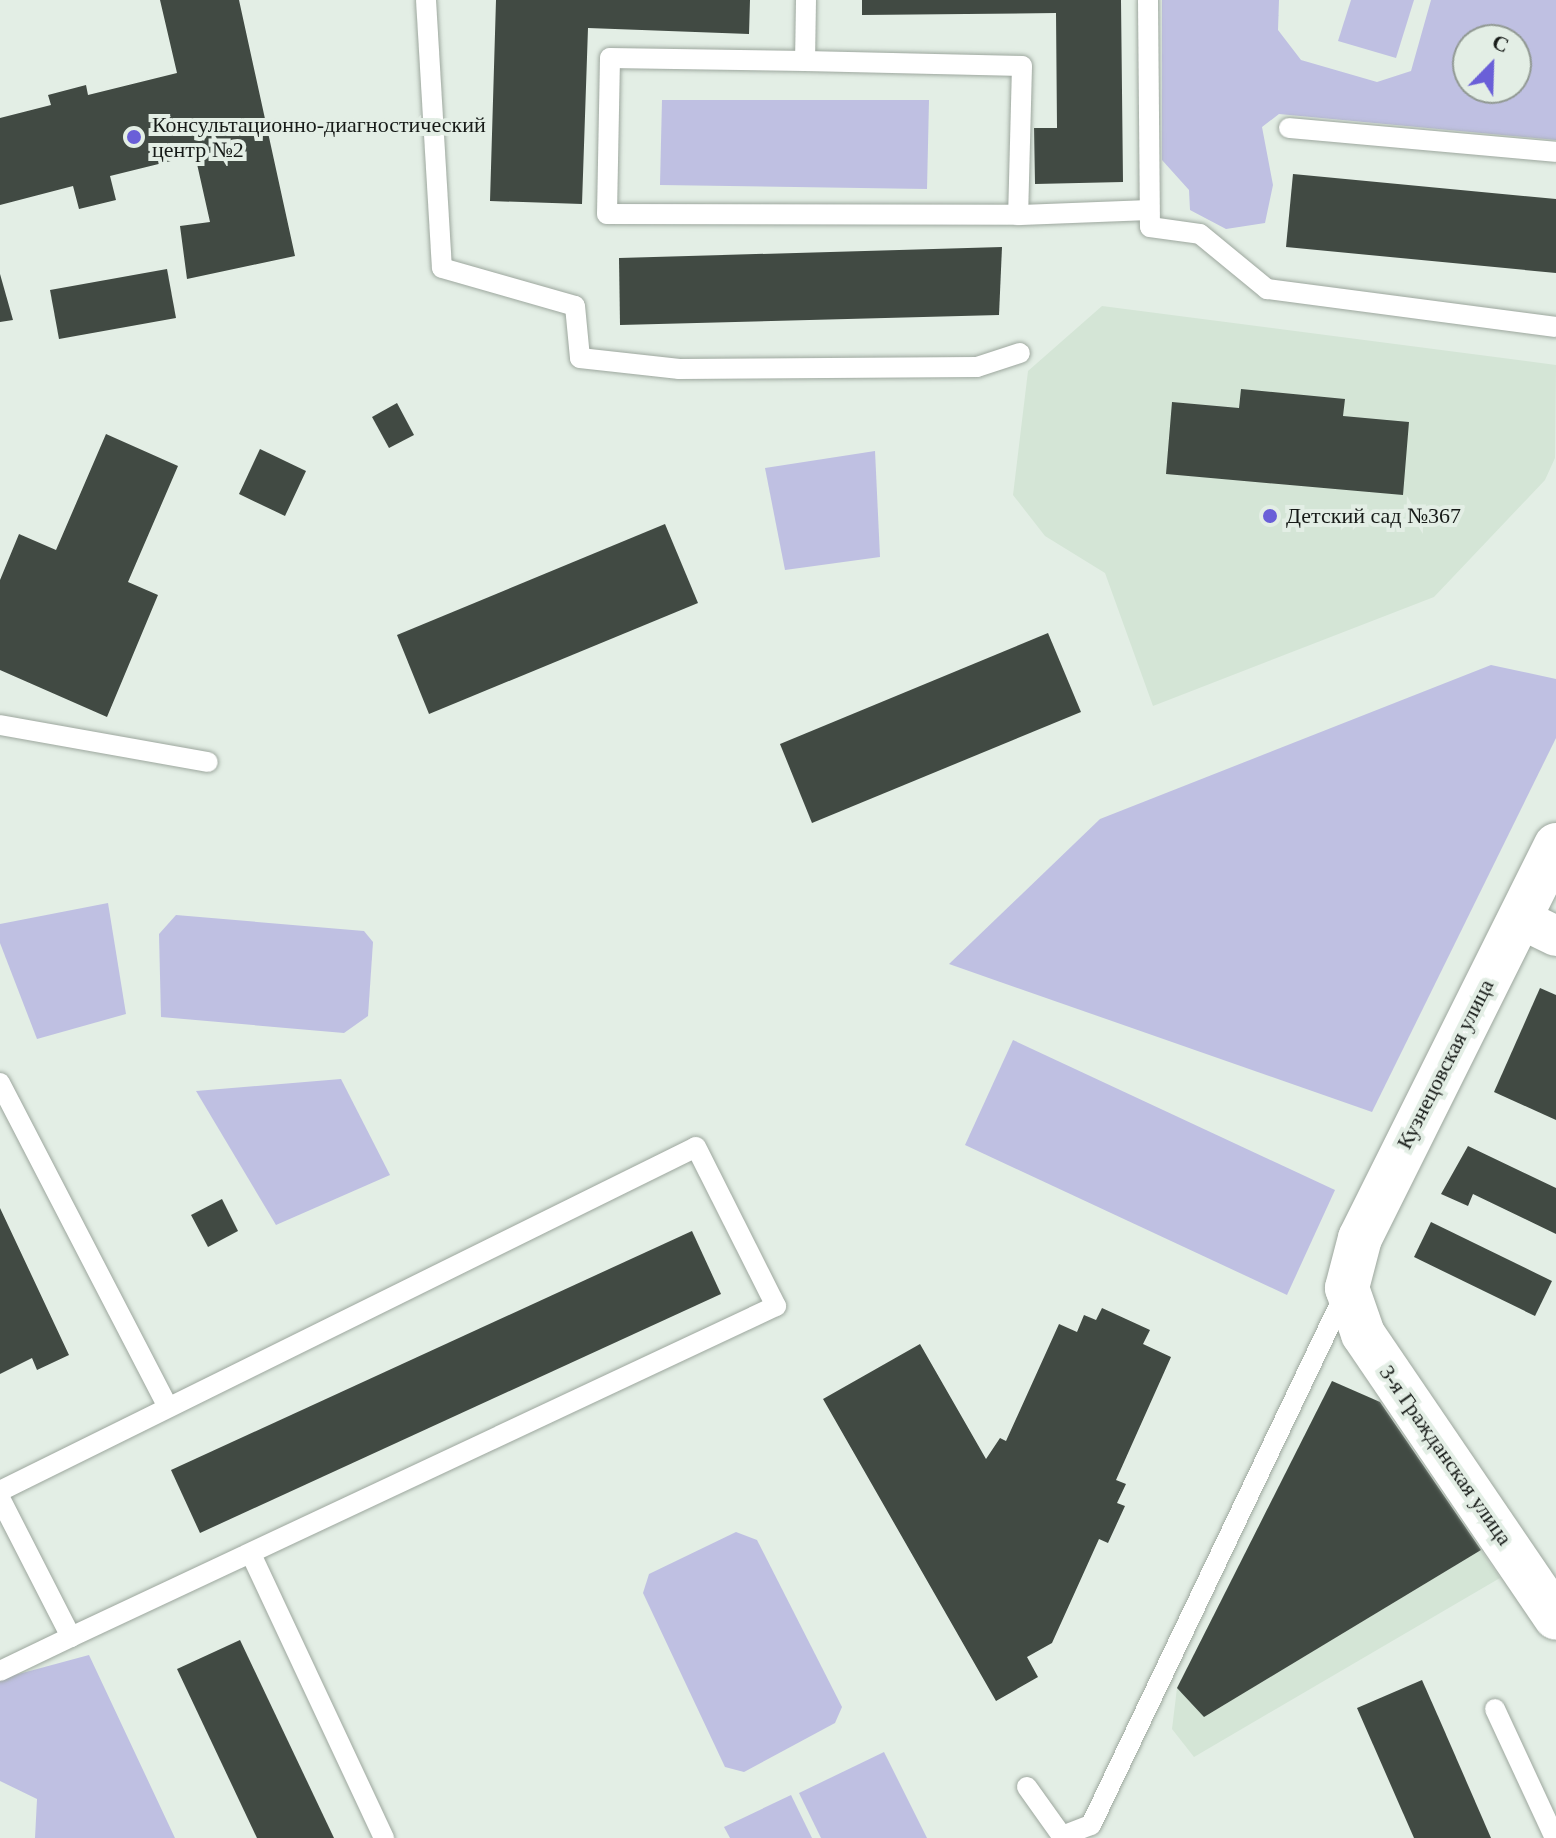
<!DOCTYPE html>
<meta charset="utf-8">
<style>
body{margin:0}
#map{position:relative;width:1556px;height:1838px;overflow:hidden;background:#e3eee5;font-family:Georgia,serif}
div>[style]{position:absolute}
.built>*{inset:0;background:#d4e5d6}
.green>*{inset:0;background:#bfc0e2}
.building>*{inset:0;background:#414a43}
.roads{filter:drop-shadow(0 0 2px #9da79e) drop-shadow(0 0 2px #9da79e)}
.service>*{height:20px;margin:-10px;padding:0 10px;transform-origin:10px;border-radius:10px;background:#fff}
.minor>*{height:40px;margin:-20px;padding:0 20px;transform-origin:20px;border-radius:20px;background:#fff}
.tertiary>*{height:44px;margin:-22px;padding:0 22px;transform-origin:22px;border-radius:22px;background:#fff}
.dots>*{width:22px;height:22px;translate:-50% -50%;box-sizing:border-box;border:4px solid #e3eee5;border-radius:50%}
span{translate:-50% -50%;white-space:nowrap;text-align:center;line-height:1.15;-webkit-text-stroke:8px #e3eee5;paint-order:stroke}
.poi-label{font-size:22px;color:#161a17}
.left{translate:0 -50%;text-align:left}
.street-label{font-size:22px;color:#161a17}
.north{position:absolute;left:1452px;top:24px;width:80px;height:80px;box-sizing:border-box;background:#e3eee5;border:2px solid #919993;border-radius:50%;rotate:23deg;font-size:22px;font-weight:700;line-height:32px;text-align:center;color:#161a17}
.north::after{content:'';display:block;margin:auto;width:28px;height:36px;background:#6a5fd8;clip-path:polygon(50% 0,100% 100%,50% 72%,0 100%)}
</style>
<div id="map">
<div class="built">
<div style="clip-path:polygon(1102px 306px,1556px 365px,1555px 458px,1545px 480px,1434px 597px,1153px 706px,1105px 573px,1045px 536px,1013px 495px,1028px 371px)"></div>
<div style="clip-path:polygon(1332px 1381px,1380px 1402px,1500px 1578px,1194px 1757px,1172px 1729px,1177px 1688px)"></div>
</div>
<div class="green">
<div style="clip-path:polygon(evenodd,1162px 0,1279px 0,1278px 30px,1301px 60px,1377px 82px,1411px 71px,1431px 0,1556px 0,1556px 140px,1279px 114px,1262px 127px,1273px 185px,1265px 223px,1226px 229px,1190px 210px,1189px 190px,1162px 160px,1162px 0,1468px 40px,1516px 40px,1516px 88px,1468px 88px,1468px 40px)"></div>
<div style="clip-path:polygon(1351px 0,1414px 0,1396px 58px,1338px 41px)"></div>
<div style="clip-path:polygon(662px 100px,929px 100px,927px 189px,660px 185px)"></div>
<div style="clip-path:polygon(875px 451px,880px 557px,785px 570px,765px 468px)"></div>
<div style="clip-path:polygon(1491px 665px,1556px 679px,1556px 738px,1372px 1112px,949px 964px,1100px 819px)"></div>
<div style="clip-path:polygon(108px 903px,126px 1014px,37px 1039px,0 943px,0 924px)"></div>
<div style="clip-path:polygon(176px 915px,364px 931px,373px 942px,368px 1016px,344px 1033px,161px 1017px,159px 934px)"></div>
<div style="clip-path:polygon(1013px 1040px,1335px 1190px,1287px 1295px,965px 1145px)"></div>
<div style="clip-path:polygon(341px 1079px,390px 1175px,276px 1225px,196px 1091px)"></div>
<div style="clip-path:polygon(736px 1532px,757px 1540px,842px 1707px,835px 1723px,744px 1772px,725px 1767px,643px 1593px,649px 1574px)"></div>
<div style="clip-path:polygon(89px 1655px,175px 1838px,35px 1838px,37px 1799px,0 1781px,0 1679px)"></div>
<div style="clip-path:polygon(884px 1752px,927px 1838px,821px 1838px,799px 1793px)"></div>
<div style="clip-path:polygon(791px 1795px,812px 1838px,730px 1838px,724px 1827px)"></div>
</div>
<div class="building">
<div style="clip-path:polygon(160px 0,239px 0,295px 256px,187px 279px,180px 226px,210px 222px,195px 155px,110px 176px,116px 200px,79px 209px,73px 186px,0 205px,0 118px,51px 105px,48px 95px,86px 85px,88px 95px,177px 73px)"></div>
<div style="clip-path:polygon(496px 0,750px 0,749px 34px,588px 28px,582px 204px,490px 201px)"></div>
<div style="clip-path:polygon(862px 0,1121px 0,1123px 182px,1035px 184px,1034px 128px,1057px 128px,1056px 13px,862px 15px)"></div>
<div style="clip-path:polygon(1293px 174px,1556px 199px,1556px 273px,1286px 247px)"></div>
<div style="clip-path:polygon(1002px 247px,999px 315px,620px 325px,619px 258px)"></div>
<div style="clip-path:polygon(167px 269px,176px 318px,59px 339px,50px 290px)"></div>
<div style="clip-path:polygon(0 274px,13px 320px,0 322px)"></div>
<div style="clip-path:polygon(1241px 389px,1345px 399px,1343px 416px,1409px 422px,1403px 495px,1166px 474px,1172px 402px,1239px 408px)"></div>
<div style="clip-path:polygon(397px 403px,414px 435px,389px 448px,372px 417px)"></div>
<div style="clip-path:polygon(106px 434px,178px 466px,128px 582px,158px 595px,107px 717px,0 670px,0 580px,19px 534px,56px 550px)"></div>
<div style="clip-path:polygon(260px 449px,306px 471px,285px 516px,239px 494px)"></div>
<div style="clip-path:polygon(665px 524px,698px 603px,429px 714px,397px 635px)"></div>
<div style="clip-path:polygon(1048px 633px,1081px 712px,812px 823px,780px 744px)"></div>
<div style="clip-path:polygon(1540px 988px,1556px 995px,1556px 1120px,1494px 1092px)"></div>
<div style="clip-path:polygon(1468px 1146px,1556px 1188px,1556px 1234px,1473px 1194px,1468px 1206px,1441px 1194px)"></div>
<div style="clip-path:polygon(222px 1199px,238px 1231px,208px 1247px,191px 1215px)"></div>
<div style="clip-path:polygon(0 1208px,69px 1355px,37px 1370px,32px 1358px,0 1374px)"></div>
<div style="clip-path:polygon(1431px 1222px,1552px 1281px,1535px 1316px,1414px 1257px)"></div>
<div style="clip-path:polygon(692px 1231px,721px 1294px,200px 1533px,171px 1470px)"></div>
<div style="clip-path:polygon(1102px 1308px,1150px 1330px,1143px 1344px,1171px 1357px,1116px 1480px,1126px 1484px,1117px 1503px,1125px 1506px,1108px 1543px,1099px 1539px,1052px 1643px,1027px 1657px,1038px 1677px,996px 1701px,823px 1399px,920px 1344px,986px 1459px,1000px 1438px,1006px 1441px,1059px 1324px,1077px 1332px,1084px 1315px,1096px 1320px)"></div>
<div style="clip-path:polygon(1332px 1381px,1380px 1402px,1481px 1550px,1204px 1717px,1177px 1688px)"></div>
<div style="clip-path:polygon(240px 1640px,334px 1838px,257px 1838px,177px 1669px)"></div>
<div style="clip-path:polygon(1422px 1680px,1441px 1723px,1491px 1838px,1414px 1838px,1357px 1708px)"></div>
</div>
<div class="roads">
<div class="service">
<div style="left:426px;top:0;width:268px;rotate:86.6deg"></div>
<div style="left:442px;top:268px;width:138px;rotate:15.9deg"></div>
<div style="left:575px;top:306px;width:52px;rotate:84.5deg"></div>
<div style="left:580px;top:358px;width:100px;rotate:6.3deg"></div>
<div style="left:679px;top:369px;width:298px;rotate:-0.4deg"></div>
<div style="left:977px;top:367px;width:45px;rotate:-18deg"></div>
<div style="left:806px;top:0;width:61px;rotate:90.9deg"></div>
<div style="left:805px;top:61px;width:217px;rotate:1.3deg"></div>
<div style="left:1022px;top:66px;width:149px;rotate:91.5deg"></div>
<div style="left:1018px;top:215px;width:128px;rotate:-2.2deg"></div>
<div style="left:1148px;top:0;width:227px;rotate:89.5deg"></div>
<div style="left:1150px;top:227px;width:50px;rotate:8deg"></div>
<div style="left:1200px;top:234px;width:87px;rotate:39.4deg"></div>
<div style="left:1267px;top:289px;width:291px;rotate:7.5deg"></div>
<div style="left:805px;top:61px;width:195px;rotate:-179.1deg"></div>
<div style="left:610px;top:58px;width:156px;rotate:91.1deg"></div>
<div style="left:607px;top:214px;width:411px;rotate:0.1deg"></div>
<div style="left:1289px;top:128px;width:268px;rotate:5.1deg"></div>
<div style="left:0;top:725px;width:211px;rotate:10.1deg"></div>
<div style="left:0;top:1083px;width:365px;rotate:62.6deg"></div>
<div style="left:0;top:1491px;width:776px;rotate:-26.3deg"></div>
<div style="left:696px;top:1147px;width:178px;rotate:63.3deg"></div>
<div style="left:776px;top:1306px;width:779px;rotate:154.85deg"></div>
<div style="left:71px;top:1637px;width:156px;rotate:-117.1deg"></div>
<div style="left:251px;top:1554px;width:314px;rotate:64.9deg"></div>
<div style="left:0;top:1671px;width:79px;rotate:-25.6deg"></div>
<div style="left:1495px;top:1709px;width:142px;rotate:65.1deg"></div>
<div style="left:1027px;top:1787px;width:60px;rotate:54.5deg"></div>
<div style="left:1062px;top:1836px;width:31px;rotate:-21deg"></div>
<div style="left:1091px;top:1825px;width:592px;rotate:-64.47deg"></div>
</div>
<div class="minor">
<div style="left:1519px;top:918px;width:41px;rotate:25.9deg"></div>
</div>
<div class="tertiary">
<div style="left:1556px;top:845px;width:439px;rotate:116.5deg"></div>
<div style="left:1360px;top:1238px;width:52px;rotate:104.6deg"></div>
<div style="left:1347px;top:1288px;width:49px;rotate:70.8deg"></div>
<div style="left:1363px;top:1334px;width:343px;rotate:55.8deg"></div>
</div>
</div>
<div class="dots">
<div style="left:134px;top:137px;background:#6a5fd8"></div>
<div style="left:1270px;top:516px;background:#6a5fd8"></div>
</div>
<div class="poi-label">
<span class="left" style="left:152px;top:137px">Консультационно-диагностический<br>центр №2</span>
<span class="left" style="left:1286px;top:516px">Детский сад №367</span>
</div>
<div class="street-label">
<span style="left:1445px;top:1064px;rotate:-63deg">Кузнецовская улица</span>
<span style="left:1446px;top:1455px;rotate:55deg">3-я Гражданская улица</span>
</div>
<div class="north">С</div>
</div>
